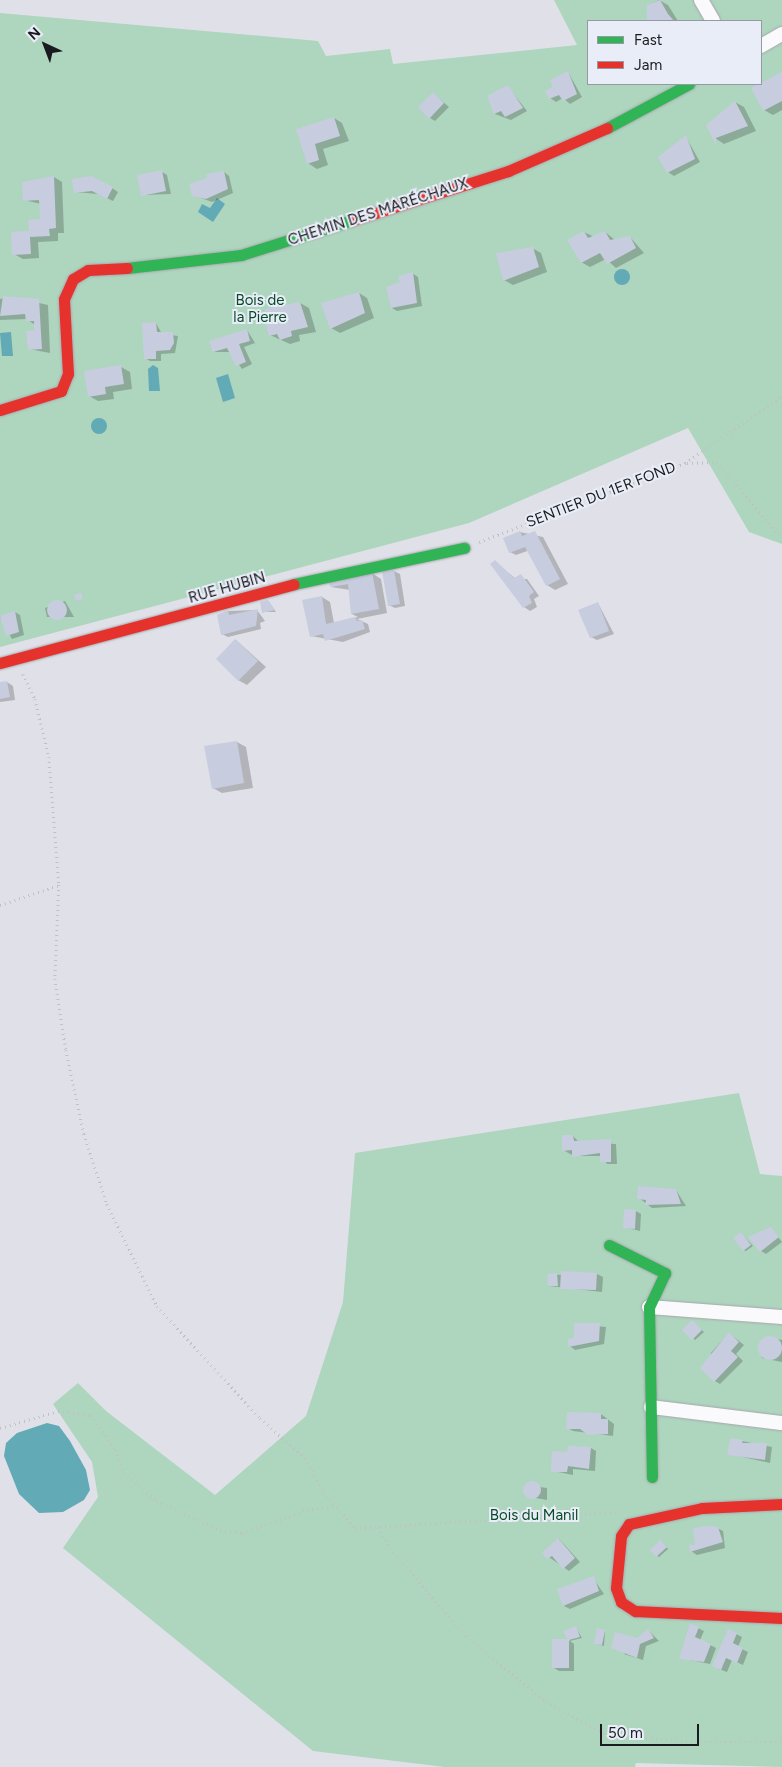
<!DOCTYPE html>
<meta charset="utf-8">
<style>
body{margin:0}
#map{position:relative;width:782px;height:1767px;overflow:hidden;background:#e0e1e8;font-family:Figtree,sans-serif}
div>[style]{position:absolute}
.green>*{inset:0;background:#aed5be}
.water>*{inset:0;background:#63aab7}
.round{border-radius:50%}
.shadow>*{inset:0;background:#0003}
.building>*{inset:0;background:#c7cddf}
.path>*{height:2.5px;margin-top:-1.25px;transform-origin:0;background:repeating-linear-gradient(90deg,#c0c1c2 0 1px,transparent 0 5px)}
.roads{filter:drop-shadow(0 0 1px #a6a7ac) drop-shadow(0 0 1px #a6a7ac)}
.street>*{height:14px;margin:-7px;padding:0 7px;transform-origin:7px;border-radius:7px;background:#fafafc}
.fast>*{height:11px;margin:-5.5px;padding:0 5.5px;transform-origin:5.5px;border-radius:5.5px;background:#30b455}
.jam>*{height:11px;margin:-5.5px;padding:0 5.5px;transform-origin:5.5px;border-radius:5.5px;background:#e5322d}
span{translate:-50% -50%;white-space:nowrap;text-align:center;line-height:1.15;-webkit-text-stroke:4px #e9edf8;paint-order:stroke}
.street-label{font-size:15px;color:#1a1b1f}
.park-label{font-size:15px;color:#094b28}
.legend{position:absolute;left:587px;top:20px;width:175px;height:65px;box-sizing:border-box;background:#e9edf8;border:1px solid #9699a1;margin:0;padding:6px 9px;list-style:none;font-size:15px;color:#1a1b1f}
.legend li{display:flex;align-items:center;gap:10px;height:25px}
.legend b{width:25px;border:1px solid #9699a1}
.north{position:absolute;left:20px;top:20px;width:50px;height:50px;-webkit-text-stroke:4px #e9edf8;paint-order:stroke;rotate:317deg;font-size:14px;font-weight:700;line-height:20px;text-align:center;color:#1a1b1f}
.north::after{content:'';display:block;margin:auto;width:18px;height:22px;background:#1a1b1f;clip-path:polygon(50% 0,100% 100%,50% 72%,0 100%)}
.scale{position:absolute;left:600px;top:1724px;width:99px;height:22px;box-sizing:border-box;border:2px solid #1a1b1f;border-top:0;padding-left:6px;font-size:15px;line-height:18px;white-space:nowrap;color:#1a1b1f;-webkit-text-stroke:4px #e9edf8;paint-order:stroke}
</style>
<div id="map">
<div class="green">
<div style="clip-path:polygon(evenodd,554px 0,782px 0,782px 544px,749px 532px,688px 428px,469px 523px,0 647px,0 13px,318px 41px,326px 56px,390px 49px,393px 64px,577px 45px,554px 0,588px 21px,761px 21px,761px 84px,588px 84px,588px 21px)"></div>
<div style="clip-path:polygon(739px 1093px,760px 1174px,782px 1176px,782px 1767px,636px 1763px,635px 1767px,445px 1767px,313px 1751px,63px 1548px,98px 1497px,92px 1462px,53px 1404px,78px 1383px,106px 1411px,215px 1495px,306px 1416px,343px 1302px,355px 1153px)"></div>
</div>
<div class="water">
<div style="clip-path:polygon(217px 198px,225px 204px,213px 222px,198px 212px,202px 204px,210px 208px)"></div>
<div class="round" style="left:614px;top:269px;width:16px;height:16px"></div>
<div style="clip-path:polygon(11px 332px,13px 356px,2px 356px,0 333px)"></div>
<div style="clip-path:polygon(153px 365px,158px 368px,160px 391px,149px 391px,148px 369px)"></div>
<div style="clip-path:polygon(228px 374px,235px 398px,223px 402px,216px 378px)"></div>
<div class="round" style="left:91px;top:418px;width:16px;height:16px"></div>
<div style="clip-path:polygon(47px 1423px,59px 1426px,70px 1441px,86px 1470px,90px 1490px,84px 1500px,63px 1512px,39px 1513px,19px 1494px,4px 1456px,6px 1443px,17px 1433px)"></div>
</div>
<div class="shadow">
<div style="clip-path:polygon(659px 0,668px 5px,678px 21px,648px 21px,648px 5px)"></div>
<div style="clip-path:polygon(568px 72px,582px 97px,570px 104px,563px 98px,556px 102px,550px 98px,554px 88px)"></div>
<div style="clip-path:polygon(782px 74px,782px 110px,773px 115px,764px 110px)"></div>
<div style="clip-path:polygon(508px 87px,527px 111px,511px 120px,495px 114px)"></div>
<div style="clip-path:polygon(434px 94px,449px 107px,435px 121px,430px 118px)"></div>
<div style="clip-path:polygon(735px 102px,744px 107px,756px 131px,724px 144px,715px 138px)"></div>
<div style="clip-path:polygon(334px 118px,342px 123px,349px 141px,323px 149px,328px 165px,317px 169px,308px 163px,297px 129px)"></div>
<div style="clip-path:polygon(686px 137px,700px 162px,674px 176px,668px 172px)"></div>
<div style="clip-path:polygon(162px 172px,167px 175px,171px 194px,142px 195px)"></div>
<div style="clip-path:polygon(224px 172px,229px 176px,233px 193px,212px 202px,193px 195px)"></div>
<div style="clip-path:polygon(54px 177px,62px 182px,64px 233px,58px 233px,58px 241px,38px 242px,39px 258px,23px 259px,14px 254px,42px 220px,41px 204px,24px 200px)"></div>
<div style="clip-path:polygon(112px 188px,118px 192px,113px 201px,98px 194px,75px 192px)"></div>
<div style="clip-path:polygon(584px 232px,594px 237px,605px 232px,615px 240px,630px 237px,644px 253px,616px 268px,606px 259px,590px 267px,581px 262px)"></div>
<div style="clip-path:polygon(532px 248px,541px 253px,547px 272px,513px 285px,504px 280px)"></div>
<div style="clip-path:polygon(412px 273px,418px 277px,422px 306px,397px 311px,392px 308px,402px 283px)"></div>
<div style="clip-path:polygon(359px 293px,367px 298px,374px 318px,340px 333px,331px 328px)"></div>
<div style="clip-path:polygon(12px 297px,48px 305px,50px 353px,29px 349px,35px 325px,27px 319px,0 320px,0 299px)"></div>
<div style="clip-path:polygon(300px 303px,309px 308px,316px 332px,299px 335px,300px 341px,290px 344px,270px 335px)"></div>
<div style="clip-path:polygon(156px 323px,162px 334px,178px 336px,175px 353px,161px 354px,161px 361px,150px 361px,145px 358px)"></div>
<div style="clip-path:polygon(247px 330px,255px 343px,244px 347px,252px 364px,242px 369px,230px 352px,214px 352px)"></div>
<div style="clip-path:polygon(121px 367px,130px 372px,132px 389px,113px 392px,114px 399px,98px 401px,89px 396px)"></div>
<div style="clip-path:polygon(520px 532px,543px 537px,568px 584px,555px 590px,547px 585px,530px 550px,516px 555px,510px 552px)"></div>
<div style="clip-path:polygon(495px 562px,516px 579px,527px 579px,539px 596px,534px 599px,537px 607px,530px 611px,524px 607px)"></div>
<div style="clip-path:polygon(394px 571px,400px 574px,405px 606px,395px 608px,389px 605px)"></div>
<div style="clip-path:polygon(372px 573px,381px 579px,387px 613px,357px 619px,368px 624px,370px 632px,343px 642px,311px 636px,322px 597px,330px 602px,334px 623px,358px 617px,352px 614px,350px 590px,331px 587px)"></div>
<div style="clip-path:polygon(65px 601px,74px 617px,47px 617px,45px 608px)"></div>
<div style="clip-path:polygon(268px 602px,270px 603px,276px 612px,263px 612px)"></div>
<div style="clip-path:polygon(598px 603px,614px 634px,597px 640px,591px 637px)"></div>
<div style="clip-path:polygon(257px 610px,265px 621px,260px 623px,261px 629px,228px 637px,222px 634px,228px 611px)"></div>
<div style="clip-path:polygon(15px 612px,20px 615px,24px 635px,12px 639px,0 617px)"></div>
<div style="clip-path:polygon(236px 640px,266px 667px,247px 685px,238px 680px)"></div>
<div style="clip-path:polygon(7px 682px,13px 686px,15px 700px,0 702px,0 684px)"></div>
<div style="clip-path:polygon(237px 742px,246px 747px,253px 788px,222px 793px,213px 788px)"></div>
<div style="clip-path:polygon(573px 1136px,579px 1142px,616px 1144px,617px 1164px,607px 1164px,602px 1156px,574px 1156px,563px 1150px)"></div>
<div style="clip-path:polygon(676px 1190px,686px 1206px,652px 1208px,639px 1198px)"></div>
<div style="clip-path:polygon(636px 1211px,641px 1214px,640px 1231px,624px 1227px)"></div>
<div style="clip-path:polygon(771px 1228px,782px 1242px,766px 1254px,761px 1251px)"></div>
<div style="clip-path:polygon(741px 1233px,753px 1246px,746px 1251px,743px 1250px)"></div>
<div style="clip-path:polygon(597px 1274px,603px 1277px,602px 1292px,549px 1286px,548px 1275px)"></div>
<div style="clip-path:polygon(694px 1323px,704px 1332px,695px 1340px,684px 1330px)"></div>
<div style="clip-path:polygon(575px 1324px,606px 1327px,604px 1344px,575px 1350px,570px 1346px,576px 1340px)"></div>
<div style="clip-path:polygon(729px 1333px,744px 1345px,736px 1354px,743px 1361px,720px 1384px,715px 1381px,711px 1353px)"></div>
<div style="clip-path:polygon(766px 1337px,782px 1340px,782px 1362px,762px 1358px)"></div>
<div style="clip-path:polygon(568px 1414px,601px 1414px,614px 1424px,613px 1436px,573px 1431px,568px 1428px)"></div>
<div style="clip-path:polygon(742px 1441px,772px 1447px,770px 1463px,729px 1454px)"></div>
<div style="clip-path:polygon(591px 1448px,596px 1451px,595px 1471px,573px 1469px,573px 1475px,553px 1471px,569px 1453px)"></div>
<div style="clip-path:polygon(525px 1485px,547px 1488px,547px 1500px,525px 1496px)"></div>
<div style="clip-path:polygon(717px 1528px,723px 1531px,725px 1548px,697px 1555px,691px 1551px)"></div>
<div style="clip-path:polygon(559px 1539px,580px 1562px,569px 1571px,543px 1553px)"></div>
<div style="clip-path:polygon(663px 1543px,668px 1549px,659px 1557px,657px 1556px)"></div>
<div style="clip-path:polygon(593px 1578px,604px 1594px,570px 1609px,564px 1606px)"></div>
<div style="clip-path:polygon(576px 1628px,582px 1638px,570px 1641px,574px 1644px,574px 1671px,559px 1671px,554px 1668px,554px 1641px,570px 1641px,565px 1632px)"></div>
<div style="clip-path:polygon(698px 1628px,704px 1631px,700px 1640px,716px 1648px,710px 1664px,680px 1658px)"></div>
<div style="clip-path:polygon(648px 1630px,659px 1641px,646px 1646px,643px 1660px,624px 1654px)"></div>
<div style="clip-path:polygon(605px 1631px,604px 1646px,597px 1644px)"></div>
<div style="clip-path:polygon(736px 1634px,742px 1637px,738px 1647px,748px 1652px,743px 1665px,732px 1660px,727px 1672px,719px 1669px)"></div>
</div>
<div class="building">
<div style="clip-path:polygon(660px 0,668px 14px,674px 21px,647px 21px,647px 5px)"></div>
<div style="clip-path:polygon(568px 71px,577px 94px,563px 101px,559px 95px,549px 99px,545px 91px,553px 87px,550px 80px)"></div>
<div style="clip-path:polygon(782px 72px,782px 101px,763px 111px,751px 88px)"></div>
<div style="clip-path:polygon(508px 85px,523px 108px,505px 117px,501px 111px,494px 114px,487px 96px)"></div>
<div style="clip-path:polygon(433px 92px,444px 103px,429px 119px,418px 107px)"></div>
<div style="clip-path:polygon(735px 101px,748px 126px,716px 138px,716px 145px,706px 125px)"></div>
<div style="clip-path:polygon(334px 117px,340px 136px,315px 144px,319px 160px,307px 164px,296px 129px)"></div>
<div style="clip-path:polygon(686px 135px,695px 159px,667px 173px,658px 157px)"></div>
<div style="clip-path:polygon(162px 170px,166px 191px,141px 196px,137px 175px)"></div>
<div style="clip-path:polygon(224px 171px,228px 189px,206px 199px,192px 196px,189px 184px,207px 178px,206px 174px)"></div>
<div style="clip-path:polygon(54px 176px,56px 228px,49px 229px,50px 236px,30px 237px,31px 254px,12px 255px,11px 232px,29px 231px,28px 220px,40px 219px,39px 200px,23px 201px,22px 182px)"></div>
<div style="clip-path:polygon(91px 176px,113px 187px,107px 199px,92px 191px,74px 193px,72px 179px)"></div>
<div style="clip-path:polygon(584px 231px,588px 238px,605px 231px,610px 240px,630px 236px,636px 248px,607px 264px,600px 253px,581px 263px,567px 240px)"></div>
<div style="clip-path:polygon(533px 247px,539px 267px,503px 281px,496px 253px)"></div>
<div style="clip-path:polygon(413px 272px,417px 303px,391px 308px,386px 287px,400px 282px,398px 276px)"></div>
<div style="clip-path:polygon(359px 292px,365px 313px,330px 329px,321px 303px)"></div>
<div style="clip-path:polygon(3px 296px,39px 299px,42px 349px,28px 350px,26px 331px,34px 330px,34px 321px,26px 321px,25px 314px,0 316px)"></div>
<div style="clip-path:polygon(300px 302px,308px 327px,291px 331px,292px 336px,280px 340px,277px 334px,269px 336px,263px 314px,266px 309px)"></div>
<div style="clip-path:polygon(156px 322px,157px 332px,173px 332px,174px 343px,170px 350px,156px 351px,156px 359px,144px 359px,142px 323px)"></div>
<div style="clip-path:polygon(247px 329px,250px 341px,239px 344px,246px 362px,236px 366px,227px 348px,213px 352px,209px 341px)"></div>
<div style="clip-path:polygon(121px 365px,124px 384px,105px 387px,106px 394px,88px 397px,84px 371px)"></div>
<div style="clip-path:polygon(520px 531px,522px 536px,535px 531px,560px 579px,546px 586px,525px 547px,509px 553px,503px 538px)"></div>
<div style="clip-path:polygon(495px 560px,514px 578px,521px 574px,534px 592px,529px 596px,532px 603px,523px 608px,490px 564px)"></div>
<div style="clip-path:polygon(394px 570px,400px 604px,388px 606px,382px 571px)"></div>
<div style="clip-path:polygon(372px 572px,379px 609px,351px 614px,348px 584px,330px 587px,329px 581px)"></div>
<div style="clip-path:polygon(81px 593px,83px 599px,76px 601px,74px 595px)"></div>
<div style="clip-path:polygon(322px 596px,326px 624px,355px 617px,357px 621px,362px 620px,365px 629px,325px 641px,323px 634px,310px 637px,302px 600px)"></div>
<div class="round" style="left:47px;top:600px;width:20px;height:20px"></div>
<div style="clip-path:polygon(268px 600px,275px 610px,262px 613px,260px 602px)"></div>
<div style="clip-path:polygon(598px 602px,609px 631px,590px 638px,578px 610px)"></div>
<div style="clip-path:polygon(258px 609px,256px 626px,221px 635px,217px 615px,228px 610px,229px 615px)"></div>
<div style="clip-path:polygon(15px 611px,19px 632px,6px 636px,0 616px)"></div>
<div style="clip-path:polygon(235px 639px,258px 661px,238px 681px,216px 659px)"></div>
<div style="clip-path:polygon(7px 681px,10px 697px,0 699px,0 682px)"></div>
<div style="clip-path:polygon(237px 741px,244px 783px,212px 789px,204px 746px)"></div>
<div style="clip-path:polygon(562px 1135px,573px 1135px,574px 1141px,611px 1139px,611px 1162px,600px 1162px,600px 1153px,572px 1157px,572px 1150px,562px 1151px)"></div>
<div style="clip-path:polygon(638px 1186px,676px 1189px,681px 1204px,645px 1205px,646px 1200px,637px 1199px)"></div>
<div style="clip-path:polygon(624px 1209px,636px 1210px,635px 1229px,623px 1228px)"></div>
<div style="clip-path:polygon(771px 1227px,779px 1237px,760px 1252px,748px 1237px)"></div>
<div style="clip-path:polygon(741px 1232px,751px 1245px,743px 1251px,733px 1238px)"></div>
<div style="clip-path:polygon(561px 1271px,597px 1273px,596px 1290px,560px 1289px)"></div>
<div style="clip-path:polygon(557px 1273px,558px 1286px,548px 1286px,547px 1274px)"></div>
<div style="clip-path:polygon(692px 1320px,702px 1330px,692px 1340px,682px 1330px)"></div>
<div style="clip-path:polygon(574px 1323px,600px 1323px,599px 1341px,568px 1347px,568px 1339px,574px 1338px)"></div>
<div style="clip-path:polygon(729px 1332px,739px 1342px,731px 1351px,738px 1357px,714px 1382px,700px 1368px)"></div>
<div class="round" style="left:758px;top:1336px;width:24px;height:24px"></div>
<div style="clip-path:polygon(567px 1412px,601px 1413px,601px 1419px,608px 1419px,608px 1434px,588px 1435px,580px 1429px,566px 1429px)"></div>
<div style="clip-path:polygon(730px 1438px,743px 1440px,742px 1443px,767px 1443px,765px 1460px,727px 1455px)"></div>
<div style="clip-path:polygon(568px 1446px,591px 1447px,589px 1469px,568px 1466px,567px 1472px,551px 1472px,552px 1451px,567px 1452px)"></div>
<div class="round" style="left:523px;top:1481px;width:18px;height:18px"></div>
<div style="clip-path:polygon(709px 1526px,718px 1527px,723px 1542px,690px 1552px,689px 1545px,695px 1545px,693px 1528px)"></div>
<div style="clip-path:polygon(558px 1538px,575px 1558px,563px 1569px,552px 1556px,547px 1559px,542px 1553px)"></div>
<div style="clip-path:polygon(660px 1540px,667px 1547px,656px 1557px,650px 1550px)"></div>
<div style="clip-path:polygon(594px 1576px,599px 1591px,563px 1606px,557px 1589px)"></div>
<div style="clip-path:polygon(690px 1623px,699px 1627px,695px 1637px,711px 1644px,704px 1662px,679px 1659px)"></div>
<div style="clip-path:polygon(576px 1626px,580px 1637px,569px 1640px,569px 1668px,552px 1668px,552px 1639px,567px 1639px,563px 1631px)"></div>
<div style="clip-path:polygon(597px 1628px,605px 1630px,602px 1645px,594px 1644px)"></div>
<div style="clip-path:polygon(648px 1629px,654px 1638px,640px 1644px,637px 1658px,611px 1648px,615px 1632px,637px 1638px)"></div>
<div style="clip-path:polygon(728px 1629px,737px 1633px,733px 1643px,743px 1648px,737px 1663px,726px 1658px,721px 1670px,712px 1666px)"></div>
</div>
<div class="path">
<div style="left:687px;top:463px;width:30px;rotate:-2deg"></div>
<div style="left:717px;top:462px;width:100px;rotate:49.5deg"></div>
<div style="left:479px;top:542px;width:221px;rotate:-21deg"></div>
<div style="left:685px;top:463px;width:118px;rotate:-34.6deg"></div>
<div style="left:23px;top:674px;width:28px;rotate:64deg"></div>
<div style="left:35px;top:699px;width:60px;rotate:76.4deg"></div>
<div style="left:49px;top:757px;width:128px;rotate:85.5deg"></div>
<div style="left:59px;top:885px;width:94px;rotate:92.4deg"></div>
<div style="left:55px;top:979px;width:72px;rotate:81.2deg"></div>
<div style="left:66px;top:1050px;width:86px;rotate:77.9deg"></div>
<div style="left:84px;top:1134px;width:74px;rotate:71.8deg"></div>
<div style="left:107px;top:1204px;width:114px;rotate:63.9deg"></div>
<div style="left:157px;top:1306px;width:152px;rotate:47.4deg"></div>
<div style="left:260px;top:1418px;width:60px;rotate:41.6deg"></div>
<div style="left:305px;top:1458px;width:39px;rotate:61deg"></div>
<div style="left:324px;top:1492px;width:48px;rotate:49.3deg"></div>
<div style="left:355px;top:1528px;width:264px;rotate:-3.5deg"></div>
<div style="left:0;top:905px;width:62px;rotate:-18.7deg"></div>
<div style="left:0;top:1428px;width:60px;rotate:-16.3deg"></div>
<div style="left:58px;top:1411px;width:33px;rotate:7deg"></div>
<div style="left:91px;top:1415px;width:43px;rotate:54.5deg"></div>
<div style="left:116px;top:1450px;width:24px;rotate:71deg"></div>
<div style="left:124px;top:1473px;width:43px;rotate:40.3deg"></div>
<div style="left:157px;top:1501px;width:69px;rotate:24.7deg"></div>
<div style="left:220px;top:1530px;width:22px;rotate:8deg"></div>
<div style="left:242px;top:1533px;width:69px;rotate:-19.5deg"></div>
<div style="left:307px;top:1510px;width:26px;rotate:-9deg"></div>
<div style="left:378px;top:1527px;width:24px;rotate:60deg"></div>
<div style="left:390px;top:1548px;width:116px;rotate:49.2deg"></div>
<div style="left:466px;top:1636px;width:104px;rotate:39.5deg"></div>
<div style="left:546px;top:1702px;width:68px;rotate:28.1deg"></div>
<div style="left:606px;top:1734px;width:89px;rotate:5.1deg"></div>
<div style="left:695px;top:1742px;width:87px"></div>
</div>
<div class="roads">
<div class="street">
<div style="left:701px;top:0;width:24px;rotate:60deg"></div>
<div style="left:761px;top:46px;width:24px;rotate:-30deg"></div>
<div style="left:649px;top:1307px;width:133px;rotate:4.3deg"></div>
<div style="left:651px;top:1407px;width:132px;rotate:7deg"></div>
</div>
<div class="fast">
<div style="left:607px;top:128px;width:93px;rotate:-28.2deg"></div>
<div style="left:127px;top:268px;width:115px;rotate:-6.5deg"></div>
<div style="left:241px;top:255px;width:117px;rotate:-17.4deg"></div>
<div style="left:294px;top:584px;width:174px;rotate:-12deg"></div>
<div style="left:609px;top:1245px;width:63px;rotate:26.6deg"></div>
<div style="left:665px;top:1273px;width:38px;rotate:115deg"></div>
<div style="left:649px;top:1307px;width:170px;rotate:89deg"></div>
</div>
<div class="jam">
<div style="left:353px;top:220px;width:163px;rotate:-17.5deg"></div>
<div style="left:508px;top:171px;width:108px;rotate:-23.5deg"></div>
<div style="left:0;top:410px;width:64px;rotate:-17.3deg"></div>
<div style="left:61px;top:391px;width:18px;rotate:-68deg"></div>
<div style="left:68px;top:374px;width:75px;rotate:-93.1deg"></div>
<div style="left:64px;top:299px;width:22px;rotate:-66deg"></div>
<div style="left:73px;top:279px;width:17px;rotate:-31deg"></div>
<div style="left:88px;top:270px;width:39px;rotate:-3deg"></div>
<div style="left:0;top:663px;width:304px;rotate:-15deg"></div>
<div style="left:782px;top:1504px;width:80px;rotate:177.1deg"></div>
<div style="left:702px;top:1508px;width:75px;rotate:167.6deg"></div>
<div style="left:629px;top:1524px;width:14px;rotate:124deg"></div>
<div style="left:621px;top:1536px;width:52px;rotate:95.5deg"></div>
<div style="left:616px;top:1588px;width:15px;rotate:70deg"></div>
<div style="left:621px;top:1602px;width:17px;rotate:33deg"></div>
<div style="left:635px;top:1611px;width:147px;rotate:2.7deg"></div>
</div>
</div>
<div class="street-label">
<span style="left:378px;top:212px;rotate:-18deg">CHEMIN DES MARÉCHAUX</span>
<span style="left:601px;top:495px;rotate:-21deg">SENTIER DU 1ER FOND</span>
<span style="left:227px;top:588px;rotate:-16deg">RUE HUBIN</span>
</div>
<div class="park-label">
<span style="left:260px;top:309px">Bois de<br>la Pierre</span>
<span style="left:534px;top:1516px">Bois du Manil</span>
</div>
<ul class="legend">
<li><b style="height:6px;background:#30b455"></b>Fast</li>
<li><b style="height:6px;background:#e5322d"></b>Jam</li>
</ul>
<div class="north">N</div>
<div class="scale">50 m</div>
</div>
